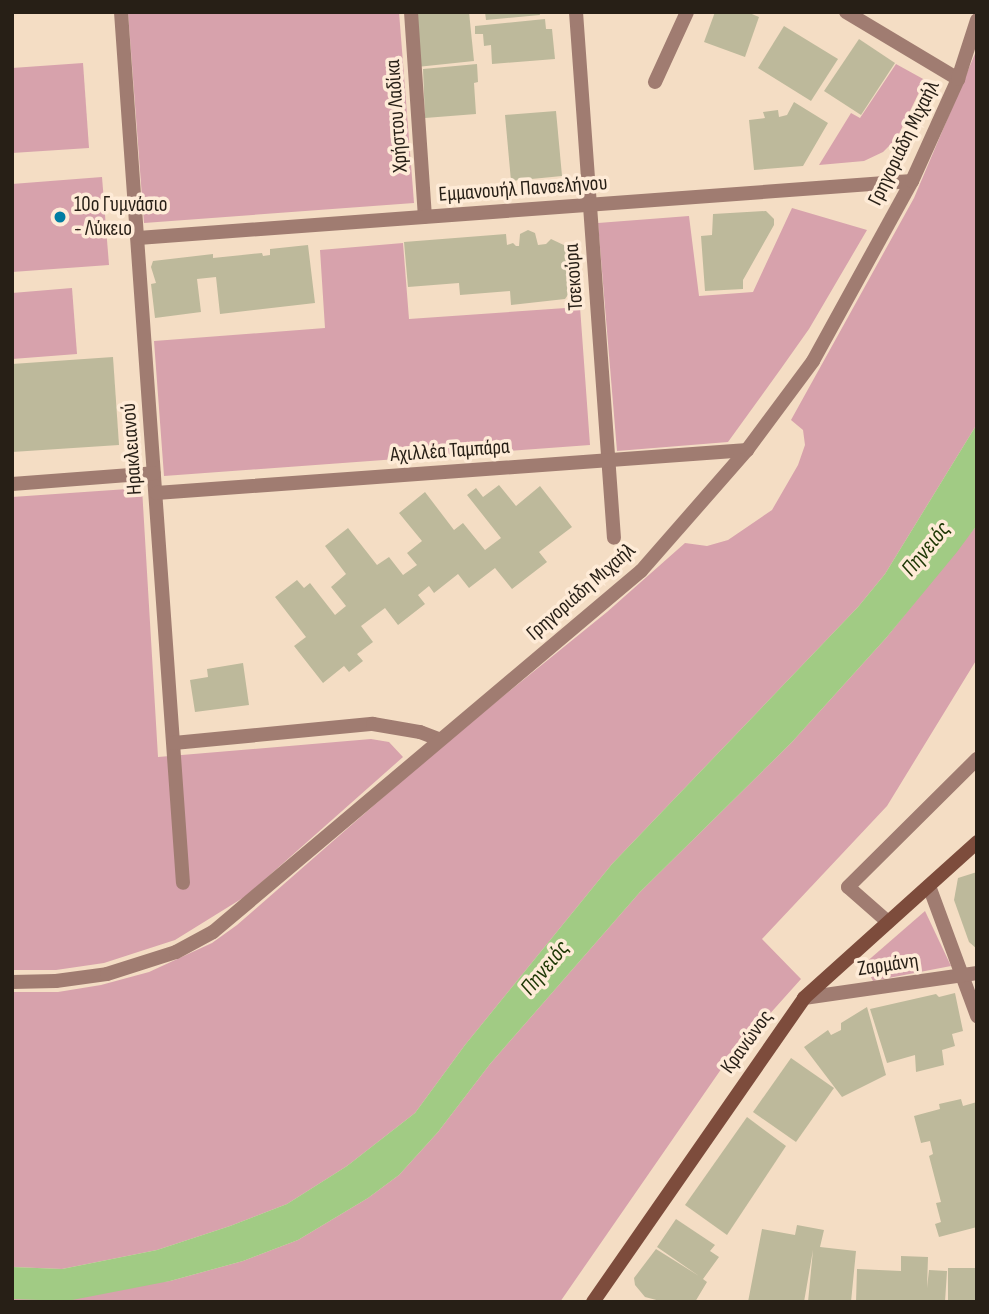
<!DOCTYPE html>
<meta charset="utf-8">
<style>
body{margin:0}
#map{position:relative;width:989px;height:1314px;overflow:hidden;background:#f4ddc4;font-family:"Sofia Sans Condensed",sans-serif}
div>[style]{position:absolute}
.green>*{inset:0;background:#d7a2ac}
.water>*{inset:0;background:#a1cb84}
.building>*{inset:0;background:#bdb99b}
.lane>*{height:14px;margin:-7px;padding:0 7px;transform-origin:7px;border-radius:7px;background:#a07c71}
.street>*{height:14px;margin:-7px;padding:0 7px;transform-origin:7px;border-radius:7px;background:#a07c71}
.secondary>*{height:14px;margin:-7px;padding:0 7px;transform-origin:7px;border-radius:7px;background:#7d4c3c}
.dots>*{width:19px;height:19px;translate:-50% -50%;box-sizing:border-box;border:4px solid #feebd7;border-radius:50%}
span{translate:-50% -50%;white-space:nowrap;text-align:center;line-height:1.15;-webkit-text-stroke:7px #feebd7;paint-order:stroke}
.street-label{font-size:21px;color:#271f16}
.poi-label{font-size:21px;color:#271f16}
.left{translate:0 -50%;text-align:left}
.water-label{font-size:23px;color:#1d3704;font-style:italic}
.frame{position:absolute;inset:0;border:14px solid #271f16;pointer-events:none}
</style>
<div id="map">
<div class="green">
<div style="clip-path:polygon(128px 12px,399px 12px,414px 203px,144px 223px)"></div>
<div style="clip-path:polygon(977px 49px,977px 424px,885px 574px,858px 607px,612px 864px,465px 1045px,415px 1113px,347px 1166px,287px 1204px,230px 1226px,157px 1250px,62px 1269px,12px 1267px,12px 992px,58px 992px,101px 985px,149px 972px,212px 943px,237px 925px,444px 744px,607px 612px,685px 543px,707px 546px,728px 540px,772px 510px,798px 465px,805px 445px,803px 430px,791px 420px,914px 198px)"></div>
<div style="clip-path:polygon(83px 63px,89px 148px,12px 153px,12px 68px)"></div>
<div style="clip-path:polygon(896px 64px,925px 80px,897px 138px,883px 152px,864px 161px,819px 165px,851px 113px,860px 118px)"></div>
<div style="clip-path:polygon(102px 177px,109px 265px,12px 272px,12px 184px)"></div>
<div style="clip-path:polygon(792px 208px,867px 230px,809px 329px,780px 370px,728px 442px,617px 451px,598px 223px,689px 216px,699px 296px,753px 292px)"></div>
<div style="clip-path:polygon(403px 243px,409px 319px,580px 307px,590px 445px,164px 476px,154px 341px,325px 328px,320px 250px)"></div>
<div style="clip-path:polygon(72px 288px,77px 354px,12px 359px,12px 293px)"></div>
<div style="clip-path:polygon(142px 488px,158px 757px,371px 739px,389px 742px,403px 757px,246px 896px,175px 940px,104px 963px,56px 970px,12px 970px,12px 497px)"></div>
<div style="clip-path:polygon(977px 525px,977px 659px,887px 806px,762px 939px,801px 979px,724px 1065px,560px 1302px,12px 1302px,12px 1299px,170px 1281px,243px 1261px,298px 1240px,368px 1198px,399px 1175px,438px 1132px,490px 1064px,640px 892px,792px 742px,886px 638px)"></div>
<div style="clip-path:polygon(925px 911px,951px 966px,873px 981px,864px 964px)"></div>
</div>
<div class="water">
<div style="clip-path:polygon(977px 424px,977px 525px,957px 552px,886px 638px,792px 742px,640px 892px,490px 1064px,438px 1132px,399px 1175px,368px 1198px,298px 1240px,243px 1261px,170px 1281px,67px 1301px,12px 1299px,12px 1267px,62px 1269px,157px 1250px,230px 1226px,287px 1204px,347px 1166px,415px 1113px,465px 1045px,612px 864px,858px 607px,885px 574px)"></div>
</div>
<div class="building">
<div style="clip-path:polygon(411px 12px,469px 12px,474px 61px,417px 67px)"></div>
<div style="clip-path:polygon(485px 12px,539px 12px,540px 15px,486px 20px)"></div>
<div style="clip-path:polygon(715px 12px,747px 12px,759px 17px,745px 57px,704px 42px)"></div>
<div style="clip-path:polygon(545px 19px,546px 29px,552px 29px,555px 59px,492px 64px,491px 45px,484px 46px,483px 34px,475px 34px,475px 26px)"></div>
<div style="clip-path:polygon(784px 26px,838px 59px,811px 101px,758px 68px)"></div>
<div style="clip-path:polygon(859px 39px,895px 63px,861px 115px,824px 91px)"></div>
<div style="clip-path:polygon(477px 64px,478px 82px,474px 83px,476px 114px,425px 118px,423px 69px)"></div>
<div style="clip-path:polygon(794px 102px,828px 123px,803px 166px,754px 170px,749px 120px,765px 118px,763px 112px,778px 110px,779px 117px,787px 115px)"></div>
<div style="clip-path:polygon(556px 111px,562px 176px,511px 181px,505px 115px)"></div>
<div style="clip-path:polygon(766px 211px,774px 219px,774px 225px,743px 280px,743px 289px,705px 291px,701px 236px,712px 235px,713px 214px)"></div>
<div style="clip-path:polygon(528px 230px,535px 233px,538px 245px,546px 244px,551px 239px,568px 247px,572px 289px,565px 299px,511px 305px,510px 291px,460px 295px,459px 283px,408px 287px,404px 242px,506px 234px,507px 245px,513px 243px,516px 246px,519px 246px,520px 234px)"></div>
<div style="clip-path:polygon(308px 245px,315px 303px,220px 314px,216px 277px,197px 279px,201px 312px,155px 318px,151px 284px,156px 283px,151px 267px,153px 261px,213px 254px,213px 258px,262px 253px,263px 256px,270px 255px,270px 249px)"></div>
<div style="clip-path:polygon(113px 357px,119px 445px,12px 452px,12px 364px)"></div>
<div style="clip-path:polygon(499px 485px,516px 506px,540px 486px,572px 527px,539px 552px,547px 562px,512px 589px,495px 568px,469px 588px,458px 574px,434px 593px,429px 586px,418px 595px,425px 604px,398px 625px,385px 608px,361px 626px,373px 642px,357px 654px,363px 661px,349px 672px,344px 666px,323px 683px,294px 646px,306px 637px,275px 597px,297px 580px,304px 588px,310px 583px,335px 615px,346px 606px,331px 587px,346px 574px,325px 546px,348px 528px,377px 565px,389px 557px,403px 575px,417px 565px,407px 553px,422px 541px,399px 513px,425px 492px,454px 530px,463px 523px,485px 550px,501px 538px,467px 495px,476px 488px,483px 497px)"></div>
<div style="clip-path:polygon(243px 663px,249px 705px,195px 712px,190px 680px,208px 677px,207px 669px)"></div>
<div style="clip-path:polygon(977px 872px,977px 949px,969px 942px,954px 900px,958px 878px)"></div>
<div style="clip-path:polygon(955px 993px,963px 1031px,952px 1034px,955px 1046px,942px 1050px,944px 1065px,916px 1072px,915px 1055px,887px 1063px,870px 1009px,936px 994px,939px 997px)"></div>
<div style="clip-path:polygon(867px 1007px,886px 1075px,842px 1097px,804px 1047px,828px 1030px,831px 1035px,841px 1030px,841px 1023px)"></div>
<div style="clip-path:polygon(791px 1058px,834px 1088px,796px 1142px,753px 1112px)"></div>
<div style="clip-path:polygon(961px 1099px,963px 1106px,977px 1102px,977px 1227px,939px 1237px,935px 1224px,941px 1222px,936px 1203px,941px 1202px,929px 1156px,933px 1154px,930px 1141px,921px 1143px,914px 1116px,940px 1109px,939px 1104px)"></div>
<div style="clip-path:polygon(747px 1117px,786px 1146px,727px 1235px,685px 1205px)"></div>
<div style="clip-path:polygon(676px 1219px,715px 1245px,710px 1251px,719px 1257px,703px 1279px,707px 1282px,695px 1302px,664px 1302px,645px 1297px,635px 1285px,634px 1278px,656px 1249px,699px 1276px,657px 1247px)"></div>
<div style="clip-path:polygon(797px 1225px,824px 1230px,820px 1247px,856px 1251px,851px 1302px,808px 1302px,813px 1250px,804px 1302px,748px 1302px,762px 1229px,795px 1235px)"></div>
<div style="clip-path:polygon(901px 1256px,928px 1257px,927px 1288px,929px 1270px,947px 1271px,945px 1302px,856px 1302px,857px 1269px,901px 1271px)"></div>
<div style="clip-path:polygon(948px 1268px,977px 1268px,977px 1302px,948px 1302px)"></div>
</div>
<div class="lane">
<div style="left:888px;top:922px;width:53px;rotate:-138.8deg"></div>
<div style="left:848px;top:887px;width:182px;rotate:-44.8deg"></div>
</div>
<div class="street">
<div style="left:121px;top:12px;width:873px;rotate:85.93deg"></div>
<div style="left:411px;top:12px;width:205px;rotate:86.1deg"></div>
<div style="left:576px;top:12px;width:527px;rotate:85.87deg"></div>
<div style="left:846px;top:12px;width:131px;rotate:30.9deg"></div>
<div style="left:655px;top:82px;width:77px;rotate:-65.4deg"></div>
<div style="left:138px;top:238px;width:776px;rotate:-4.21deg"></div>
<div style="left:12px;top:484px;width:142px;rotate:-4.4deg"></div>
<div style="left:156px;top:493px;width:593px;rotate:-4.16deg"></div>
<div style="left:174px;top:743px;width:200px;rotate:-5.5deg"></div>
<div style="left:373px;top:724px;width:48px;rotate:9.7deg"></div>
<div style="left:420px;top:732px;width:19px;rotate:21deg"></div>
<div style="left:929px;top:886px;width:139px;rotate:69.7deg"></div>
<div style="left:12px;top:982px;width:44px;rotate:-1.3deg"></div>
<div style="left:56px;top:981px;width:51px;rotate:-7.8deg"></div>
<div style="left:107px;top:974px;width:72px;rotate:-17.7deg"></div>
<div style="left:176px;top:952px;width:42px;rotate:-28.4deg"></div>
<div style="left:213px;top:932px;width:560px;rotate:-40.15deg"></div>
<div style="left:641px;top:571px;width:161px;rotate:-48.8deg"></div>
<div style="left:747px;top:450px;width:111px;rotate:-53.4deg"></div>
<div style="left:813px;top:361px;width:205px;rotate:-61.2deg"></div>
<div style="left:912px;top:181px;width:112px;rotate:-65.7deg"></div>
<div style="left:958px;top:79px;width:62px;rotate:-72.1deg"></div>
<div style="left:804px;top:998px;width:175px;rotate:-8.2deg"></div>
</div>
<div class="secondary">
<div style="left:593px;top:1302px;width:370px;rotate:-55.2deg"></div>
<div style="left:804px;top:998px;width:233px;rotate:-42deg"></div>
</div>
<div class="dots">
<div style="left:60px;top:217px;background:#007da3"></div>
</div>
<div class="street-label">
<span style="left:397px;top:116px;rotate:-94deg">Χρήστου Λαδίκα</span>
<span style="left:904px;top:143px;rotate:-64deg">Γρηγοριάδη Μιχαήλ</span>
<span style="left:523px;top:189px;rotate:-4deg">Εμμανουήλ Πανσελήνου</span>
<span style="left:574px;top:277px;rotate:-94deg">Τσεκούρα</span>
<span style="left:132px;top:449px;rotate:-94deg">Ηρακλειανού</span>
<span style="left:450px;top:451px;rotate:-4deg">Αχιλλέα Ταμπάρα</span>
<span style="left:581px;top:592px;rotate:-41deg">Γρηγοριάδη Μιχαήλ</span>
<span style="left:888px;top:965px;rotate:-8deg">Ζαρμάνη</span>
<span style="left:747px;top:1042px;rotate:-54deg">Κρανώνος</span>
</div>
<div class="poi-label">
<span class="left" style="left:74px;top:217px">10ο Γυμνάσιο<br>- Λύκειο</span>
</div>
<div class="water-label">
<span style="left:926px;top:549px;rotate:-51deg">Πηνειός</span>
<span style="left:545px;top:968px;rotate:-51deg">Πηνειός</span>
</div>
<div class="frame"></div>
</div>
